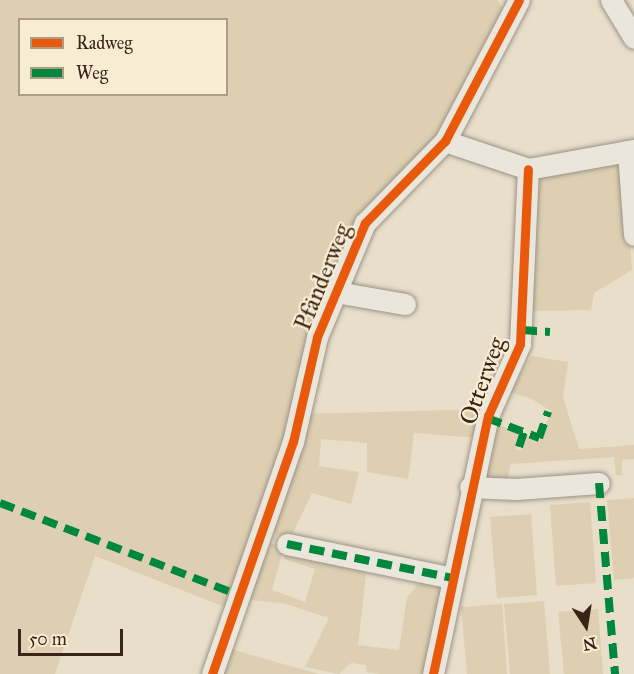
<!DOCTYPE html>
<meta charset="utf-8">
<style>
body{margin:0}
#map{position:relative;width:634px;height:674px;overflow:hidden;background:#e8dec9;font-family:"IM FELL Great Primer",serif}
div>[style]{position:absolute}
.green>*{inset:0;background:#decfb2}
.roads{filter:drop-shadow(0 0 2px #9b9386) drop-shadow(0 0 2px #9b9386)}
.minor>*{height:21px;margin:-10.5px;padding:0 10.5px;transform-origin:10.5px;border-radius:10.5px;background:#ebe6dc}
.quiet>*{height:8px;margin-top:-4px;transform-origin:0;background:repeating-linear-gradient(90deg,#00873e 0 15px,transparent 0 23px)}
.cycleway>*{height:9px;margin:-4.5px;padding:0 4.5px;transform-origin:4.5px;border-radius:4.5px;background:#e8590c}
span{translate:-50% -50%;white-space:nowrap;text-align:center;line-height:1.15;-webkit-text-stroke:4.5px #f8edd3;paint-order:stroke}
.street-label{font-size:24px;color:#3a2419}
.legend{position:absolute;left:18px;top:18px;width:210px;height:78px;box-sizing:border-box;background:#f8edd3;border:2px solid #ac9d89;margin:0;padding:8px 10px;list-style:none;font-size:18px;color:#3a2419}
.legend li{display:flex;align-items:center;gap:12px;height:30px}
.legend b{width:30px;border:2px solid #ac9d89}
.north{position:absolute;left:556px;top:596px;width:60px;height:60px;-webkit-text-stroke:4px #f8edd3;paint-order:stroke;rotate:168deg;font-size:16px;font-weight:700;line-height:24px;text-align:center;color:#3a2419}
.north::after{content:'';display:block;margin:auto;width:21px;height:27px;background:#3a2419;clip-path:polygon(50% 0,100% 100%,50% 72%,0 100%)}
.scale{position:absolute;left:18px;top:629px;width:105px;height:27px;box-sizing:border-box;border:3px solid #3a2419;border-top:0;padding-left:8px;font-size:18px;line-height:21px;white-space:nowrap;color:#3a2419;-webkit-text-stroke:4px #f8edd3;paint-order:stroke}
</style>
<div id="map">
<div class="green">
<div style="clip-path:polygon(evenodd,0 0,498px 0,507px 17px,435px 143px,359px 223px,290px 443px,230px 609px,95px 556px,55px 674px,0 674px,0 0,20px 20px,226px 20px,226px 94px,20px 94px,20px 20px)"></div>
<div style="clip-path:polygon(625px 157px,632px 270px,594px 293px,591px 310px,530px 311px,533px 172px)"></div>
<div style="clip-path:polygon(531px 356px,568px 362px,563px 397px,579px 449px,634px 445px,634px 459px,622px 460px,622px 475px,616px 475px,614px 457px,511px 464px,506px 485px,474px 484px,489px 421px,521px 434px,516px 450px,521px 450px,525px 436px,540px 440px,551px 411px,532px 399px,510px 392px)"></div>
<div style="clip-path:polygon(484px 409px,478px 438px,414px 433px,408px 479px,367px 472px,367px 443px,321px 439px,319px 466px,359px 472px,351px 504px,312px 493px,291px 537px,268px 534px,308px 414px)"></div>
<div style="clip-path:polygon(634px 498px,634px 578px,614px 580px,607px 500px)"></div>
<div style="clip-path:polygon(590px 502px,596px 583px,556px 586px,550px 505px)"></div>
<div style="clip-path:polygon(531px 514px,537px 595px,497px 598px,490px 517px)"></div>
<div style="clip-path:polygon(264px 542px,284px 547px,272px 590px,305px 602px,315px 569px,284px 559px,286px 548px,367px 565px,358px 645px,399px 650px,407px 598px,424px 577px,448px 581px,428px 674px,379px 674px,367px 672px,366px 665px,351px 663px,339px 674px,305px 667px,329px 618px,283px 603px,249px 600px)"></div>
<div style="clip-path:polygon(544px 601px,550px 674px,510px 674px,504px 604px)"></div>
<div style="clip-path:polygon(502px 604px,507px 674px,467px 674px,461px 607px)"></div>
<div style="clip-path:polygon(598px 609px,603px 674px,564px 674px,558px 612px)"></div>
<div style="clip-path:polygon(230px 649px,319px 674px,221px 674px)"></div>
</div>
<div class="roads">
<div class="minor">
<div style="left:611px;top:0;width:44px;rotate:58.8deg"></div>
<div style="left:445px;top:141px;width:88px;rotate:18.6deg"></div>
<div style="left:528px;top:169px;width:108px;rotate:-10.2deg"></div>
<div style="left:628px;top:151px;width:84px;rotate:85.9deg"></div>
<div style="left:336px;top:292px;width:70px;rotate:9.9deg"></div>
<div style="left:470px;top:487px;width:46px;rotate:2.5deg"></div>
<div style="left:516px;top:489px;width:83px;rotate:-4.1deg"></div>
<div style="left:287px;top:544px;width:169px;rotate:11.6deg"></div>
<div style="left:212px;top:674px;width:246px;rotate:-70.8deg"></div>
<div style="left:293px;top:442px;width:108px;rotate:-77.1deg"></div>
<div style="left:317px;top:337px;width:124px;rotate:-67.2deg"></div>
<div style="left:365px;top:223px;width:115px;rotate:-45.7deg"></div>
<div style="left:445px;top:141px;width:159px;rotate:-62.3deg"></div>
<div style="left:433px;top:674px;width:264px;rotate:-78deg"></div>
<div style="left:488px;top:416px;width:79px;rotate:-66deg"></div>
<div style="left:520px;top:344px;width:175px;rotate:-87.4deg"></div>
</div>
</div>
<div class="quiet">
<div style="left:522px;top:330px;width:28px;rotate:4deg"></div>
<div style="left:487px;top:418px;width:56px;rotate:21deg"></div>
<div style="left:539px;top:438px;width:28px;rotate:-71deg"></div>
<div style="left:519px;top:447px;width:16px;rotate:-72deg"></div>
<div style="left:599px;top:483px;width:192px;rotate:85.2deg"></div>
<div style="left:0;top:503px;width:258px;rotate:21.1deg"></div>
<div style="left:287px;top:544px;width:169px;rotate:11.6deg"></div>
</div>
<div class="cycleway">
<div style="left:212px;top:674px;width:246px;rotate:-70.8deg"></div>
<div style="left:293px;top:442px;width:108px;rotate:-77.1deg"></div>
<div style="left:317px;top:337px;width:124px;rotate:-67.2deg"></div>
<div style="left:365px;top:223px;width:115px;rotate:-45.7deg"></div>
<div style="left:445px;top:141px;width:159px;rotate:-62.3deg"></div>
<div style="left:433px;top:674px;width:264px;rotate:-78deg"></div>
<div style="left:488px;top:416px;width:79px;rotate:-66deg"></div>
<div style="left:520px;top:344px;width:175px;rotate:-87.4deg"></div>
</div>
<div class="street-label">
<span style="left:323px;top:277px;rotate:-68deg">Pfänderweg</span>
<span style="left:483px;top:381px;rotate:-70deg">Otterweg</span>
</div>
<ul class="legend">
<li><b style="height:8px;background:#e8590c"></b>Radweg</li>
<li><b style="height:8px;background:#00873e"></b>Weg</li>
</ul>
<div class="north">N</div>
<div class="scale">50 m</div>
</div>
